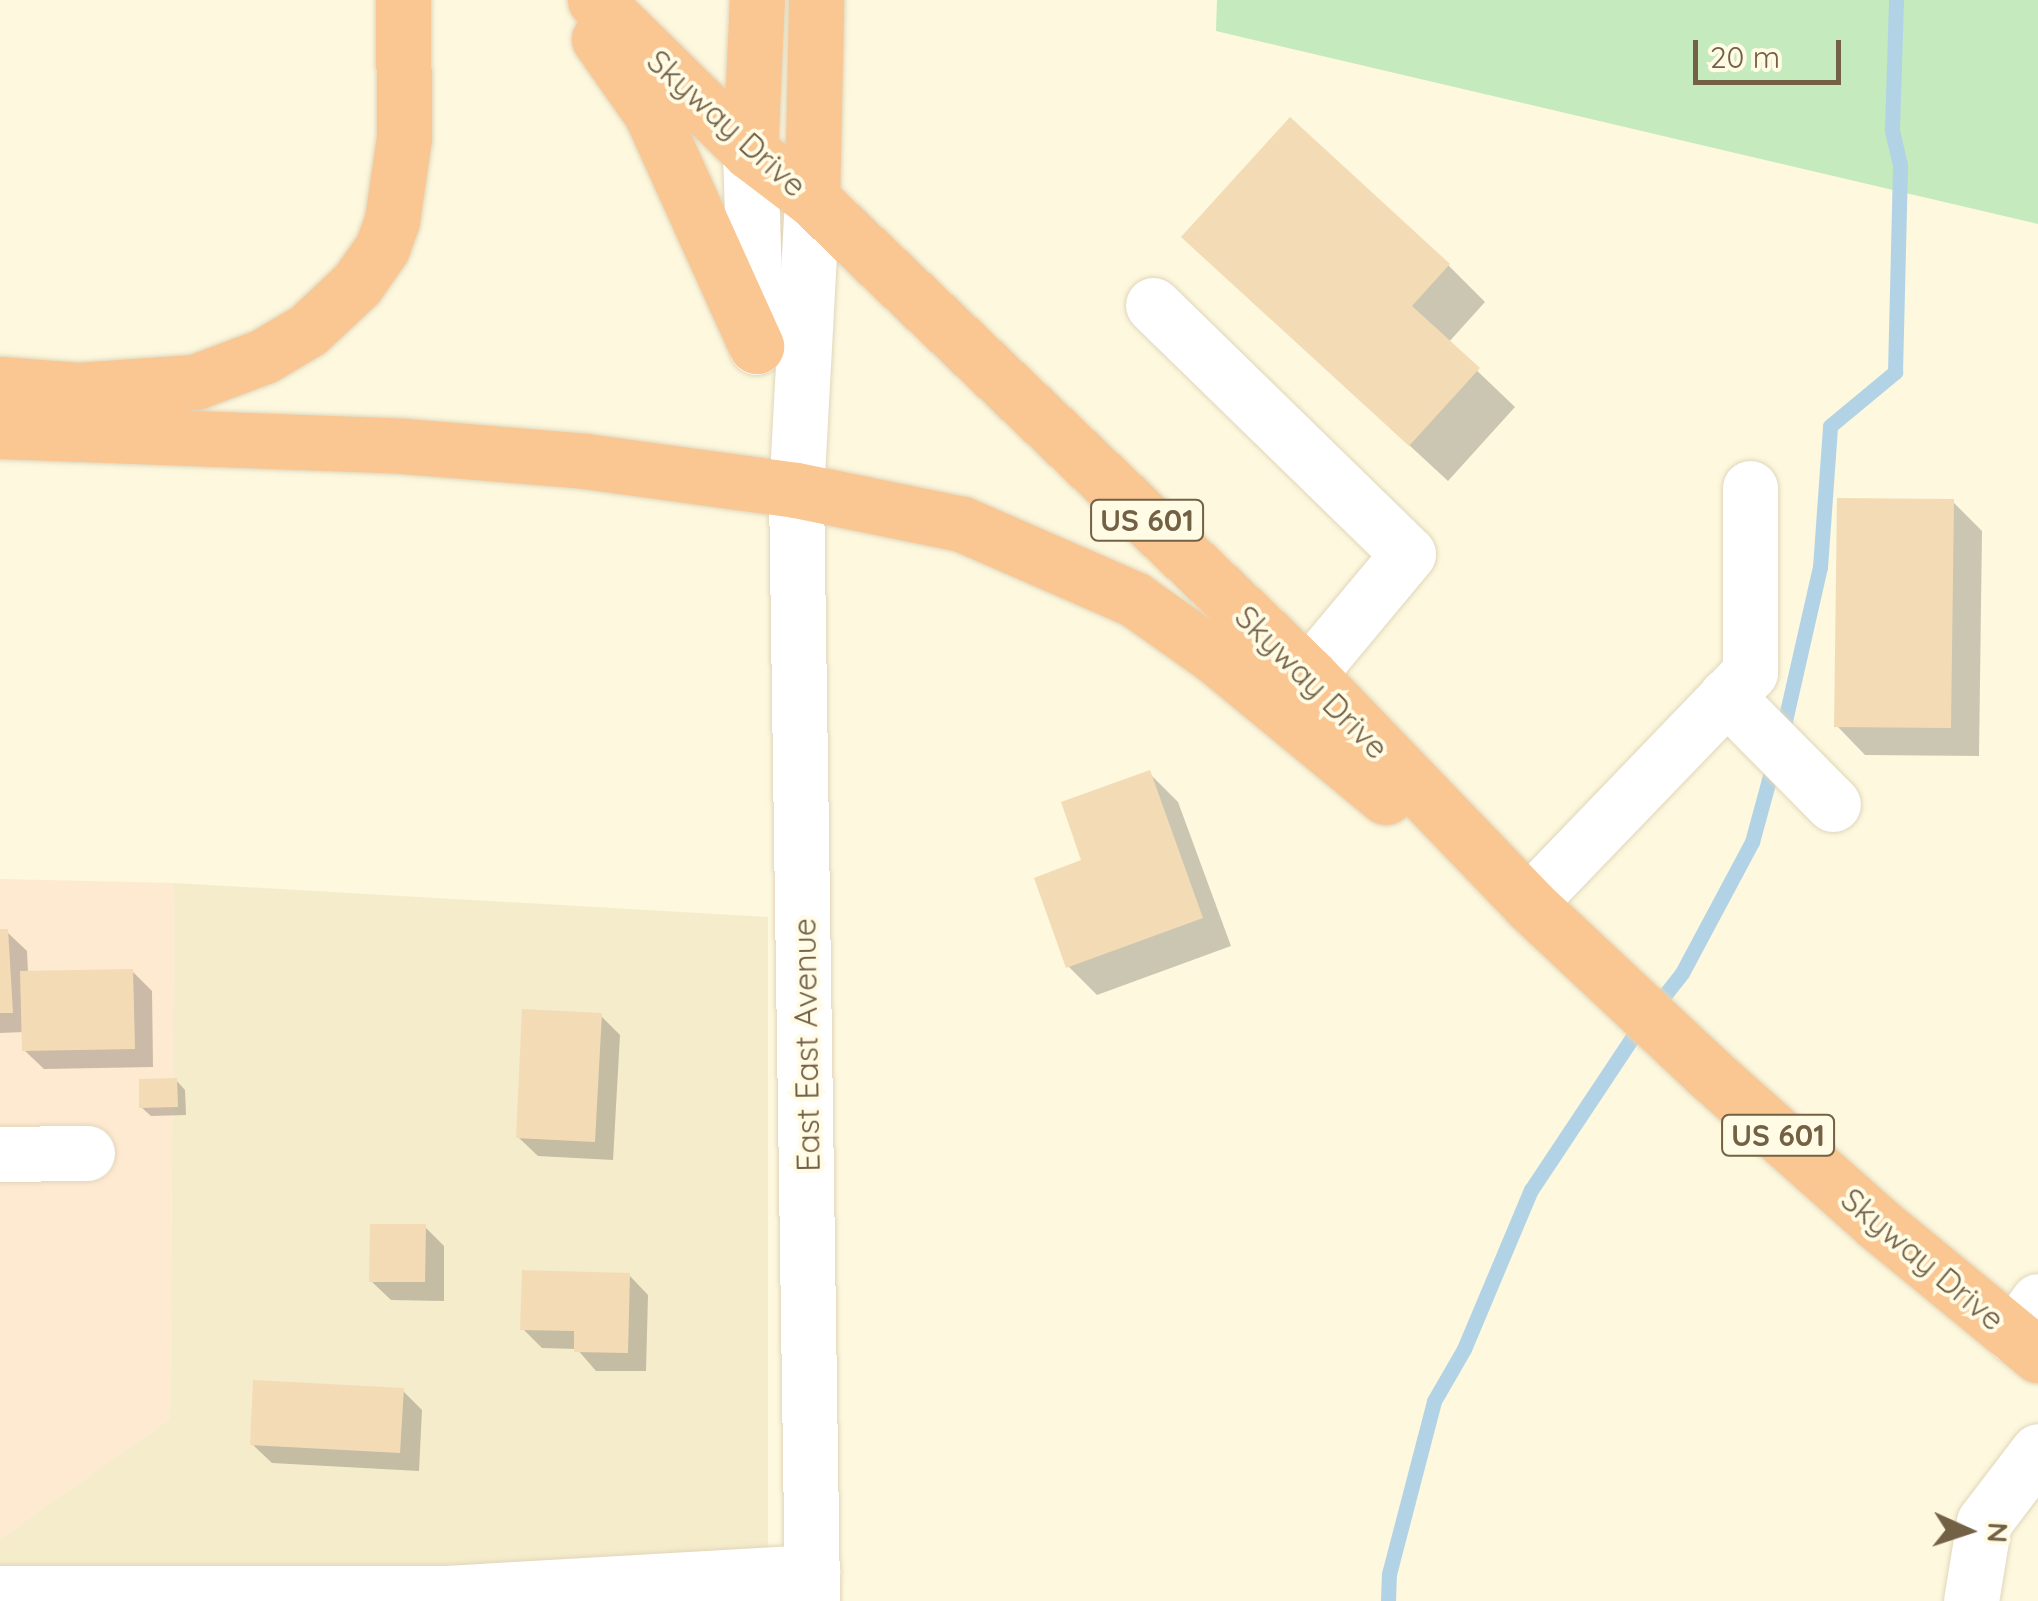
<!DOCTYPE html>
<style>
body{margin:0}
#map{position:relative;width:2038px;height:1601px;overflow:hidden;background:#fdf8de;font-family:Quicksand,sans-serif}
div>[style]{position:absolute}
.residential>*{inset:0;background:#f5eccc}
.commercial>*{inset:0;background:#fee9d1}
.green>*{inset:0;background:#c4eabd}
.shadow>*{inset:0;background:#0003}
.stream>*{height:15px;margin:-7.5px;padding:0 7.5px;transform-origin:7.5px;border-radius:7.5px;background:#b2d3e6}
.building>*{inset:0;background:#f3dcb5}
.roads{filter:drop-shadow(0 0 2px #e1d5ba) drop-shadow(0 0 2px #e1d5ba)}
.minor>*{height:55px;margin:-27.5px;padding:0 27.5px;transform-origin:27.5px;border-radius:27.5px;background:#fff}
.highway>*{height:55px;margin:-27.5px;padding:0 27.5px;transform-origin:27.5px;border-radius:27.5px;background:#fac692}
span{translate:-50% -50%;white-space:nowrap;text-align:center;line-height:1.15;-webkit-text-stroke:8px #fffbe5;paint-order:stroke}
.shield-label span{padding:2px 8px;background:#fffbe5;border:2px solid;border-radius:8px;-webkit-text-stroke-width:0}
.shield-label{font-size:30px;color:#736146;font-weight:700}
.street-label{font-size:32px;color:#736146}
.north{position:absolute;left:1918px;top:1481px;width:100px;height:100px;-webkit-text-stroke:8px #fffbe5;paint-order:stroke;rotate:93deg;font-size:28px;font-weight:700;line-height:40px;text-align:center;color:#736146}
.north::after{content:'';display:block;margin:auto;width:35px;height:45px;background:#736146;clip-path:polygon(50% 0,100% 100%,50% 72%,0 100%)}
.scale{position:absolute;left:1693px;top:40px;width:148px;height:45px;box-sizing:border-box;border:5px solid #736146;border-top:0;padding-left:12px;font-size:30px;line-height:35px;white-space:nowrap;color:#736146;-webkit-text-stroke:8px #fffbe5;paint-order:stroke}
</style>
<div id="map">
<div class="residential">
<div style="clip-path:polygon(174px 883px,768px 917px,768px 1601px,0 1601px,0 1539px,170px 1419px)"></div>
</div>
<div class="commercial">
<div style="clip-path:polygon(0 879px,174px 883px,170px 1419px,0 1539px)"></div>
</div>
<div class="green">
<div style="clip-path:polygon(1217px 0,2038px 0,2038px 224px,1216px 31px)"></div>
</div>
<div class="shadow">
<div style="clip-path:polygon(1184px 237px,1448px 265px,1485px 302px,1448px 343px,1515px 407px,1448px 481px)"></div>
<div style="clip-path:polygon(1953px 502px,1982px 531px,1979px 756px,1865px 755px,1837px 726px)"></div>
<div style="clip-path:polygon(1149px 773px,1178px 802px,1231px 946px,1097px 995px,1068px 966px,1084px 861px)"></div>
<div style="clip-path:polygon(0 932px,7px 932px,27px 951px,28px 973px,132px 971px,152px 991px,153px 1067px,44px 1069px,24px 1050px,24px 1032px,0 1033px)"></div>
<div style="clip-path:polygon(601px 1016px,620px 1035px,613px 1160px,538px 1156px,518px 1137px)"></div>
<div style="clip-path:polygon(176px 1080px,185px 1090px,186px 1115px,151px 1116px,141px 1107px)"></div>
<div style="clip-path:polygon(425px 1227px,444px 1246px,444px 1301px,391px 1300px,371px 1281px)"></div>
<div style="clip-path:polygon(629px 1275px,648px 1295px,646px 1371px,596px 1371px,577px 1349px,542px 1348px,523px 1329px)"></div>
<div style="clip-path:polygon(402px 1390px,422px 1410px,419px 1471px,272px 1463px,252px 1444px)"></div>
</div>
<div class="stream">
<div style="left:1782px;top:734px;width:171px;rotate:-77.2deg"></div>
<div style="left:1820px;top:567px;width:141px;rotate:-85.9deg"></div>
<div style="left:1830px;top:426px;width:85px;rotate:-39.7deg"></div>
<div style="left:1895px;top:372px;width:207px;rotate:-88.6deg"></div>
<div style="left:1900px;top:165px;width:37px;rotate:-103deg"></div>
<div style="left:1892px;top:129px;width:129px;rotate:-88.2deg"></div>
<div style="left:1388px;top:1601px;width:27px;rotate:-88deg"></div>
<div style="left:1389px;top:1574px;width:179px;rotate:-75.4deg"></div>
<div style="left:1434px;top:1401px;width:60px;rotate:-60deg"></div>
<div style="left:1464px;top:1349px;width:173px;rotate:-67.2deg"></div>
<div style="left:1531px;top:1190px;width:193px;rotate:-56.4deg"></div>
<div style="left:1638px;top:1029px;width:71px;rotate:-51.8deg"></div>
<div style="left:1682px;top:973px;width:149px;rotate:-61.9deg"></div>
<div style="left:1752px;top:842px;width:84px;rotate:-74.8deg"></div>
</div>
<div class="building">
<div style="clip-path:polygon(1290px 117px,1450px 264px,1412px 306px,1480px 368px,1409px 446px,1181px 237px)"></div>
<div style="clip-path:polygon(1837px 498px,1954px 499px,1951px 728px,1834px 727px)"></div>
<div style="clip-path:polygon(1150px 770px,1203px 918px,1066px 968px,1034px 878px,1081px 860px,1061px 802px)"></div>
<div style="clip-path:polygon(0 929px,8px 929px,13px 1013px,0 1013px)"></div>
<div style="clip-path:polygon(133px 969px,135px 1049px,22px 1051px,20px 971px)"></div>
<div style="clip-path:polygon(522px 1009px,602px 1013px,595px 1142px,516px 1138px)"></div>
<div style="clip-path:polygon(177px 1078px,178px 1107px,139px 1108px,139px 1079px)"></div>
<div style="clip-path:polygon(370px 1224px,426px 1224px,425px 1282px,369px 1282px)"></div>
<div style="clip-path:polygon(522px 1270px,630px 1273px,628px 1353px,574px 1352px,574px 1331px,520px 1330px)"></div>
<div style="clip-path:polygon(253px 1380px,404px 1388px,400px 1453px,250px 1445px)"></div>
</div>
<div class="roads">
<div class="minor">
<div style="left:750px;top:152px;width:195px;rotate:88.2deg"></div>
<div style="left:812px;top:199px;width:291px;rotate:93.1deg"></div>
<div style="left:796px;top:490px;width:1111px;rotate:89.17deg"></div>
<div style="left:1153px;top:305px;width:356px;rotate:44.3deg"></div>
<div style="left:1408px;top:554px;width:156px;rotate:129.8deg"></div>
<div style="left:1726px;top:696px;width:152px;rotate:45.3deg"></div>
<div style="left:1528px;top:903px;width:320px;rotate:-46.1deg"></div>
<div style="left:1750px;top:672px;width:184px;rotate:-90deg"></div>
<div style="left:0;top:1154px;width:87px;rotate:-0.7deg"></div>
<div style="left:2013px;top:1335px;width:42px;rotate:-53.7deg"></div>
<div style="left:0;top:1593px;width:446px"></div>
<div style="left:446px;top:1593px;width:367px;rotate:-3.3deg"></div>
<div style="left:1971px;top:1601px;width:80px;rotate:-80.7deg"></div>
<div style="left:1984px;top:1522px;width:89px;rotate:-52.7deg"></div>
</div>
<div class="highway">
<div style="left:595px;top:0;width:217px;rotate:44.4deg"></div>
<div style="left:750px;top:152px;width:78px;rotate:37.2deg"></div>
<div style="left:812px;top:199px;width:687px;rotate:43.76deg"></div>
<div style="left:1308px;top:674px;width:318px;rotate:46.1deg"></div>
<div style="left:1528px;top:903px;width:248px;rotate:43.2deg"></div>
<div style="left:1709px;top:1073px;width:224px;rotate:41.7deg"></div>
<div style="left:1876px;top:1222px;width:210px;rotate:39.4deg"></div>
<div style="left:599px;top:39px;width:90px;rotate:54.9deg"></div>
<div style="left:651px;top:113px;width:256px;rotate:65.7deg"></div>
<div style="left:750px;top:152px;width:152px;rotate:-87.4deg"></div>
<div style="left:812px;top:199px;width:199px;rotate:-88.8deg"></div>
<div style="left:0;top:384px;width:78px;rotate:4.4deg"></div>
<div style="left:78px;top:390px;width:117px;rotate:-3.9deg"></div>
<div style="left:195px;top:382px;width:74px;rotate:-20.6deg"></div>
<div style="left:264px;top:356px;width:51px;rotate:-30.6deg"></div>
<div style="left:308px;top:330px;width:67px;rotate:-43.2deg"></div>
<div style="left:357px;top:284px;width:44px;rotate:-55.2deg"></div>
<div style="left:382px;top:248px;width:30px;rotate:-70deg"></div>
<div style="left:392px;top:220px;width:83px;rotate:-81.7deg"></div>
<div style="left:404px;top:138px;width:138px;rotate:-90.4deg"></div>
<div style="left:0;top:431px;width:404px;rotate:2.1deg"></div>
<div style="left:404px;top:446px;width:182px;rotate:4.7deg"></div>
<div style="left:585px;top:461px;width:213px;rotate:7.8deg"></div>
<div style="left:796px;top:490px;width:169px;rotate:11.6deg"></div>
<div style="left:962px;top:524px;width:188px;rotate:23.6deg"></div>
<div style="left:1134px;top:599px;width:100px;rotate:35.3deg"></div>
<div style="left:1216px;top:657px;width:220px;rotate:39.5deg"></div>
</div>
</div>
<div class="shield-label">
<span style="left:1147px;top:520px">US 601</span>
<span style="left:1778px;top:1135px">US 601</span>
</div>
<div class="street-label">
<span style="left:727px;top:123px;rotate:42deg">Skyway Drive</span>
<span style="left:1312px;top:682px;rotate:45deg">Skyway Drive</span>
<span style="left:806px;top:1045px;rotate:-91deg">East East Avenue</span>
<span style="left:1923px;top:1259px;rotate:40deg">Skyway Drive</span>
</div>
<div class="north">N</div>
<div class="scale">20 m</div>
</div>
